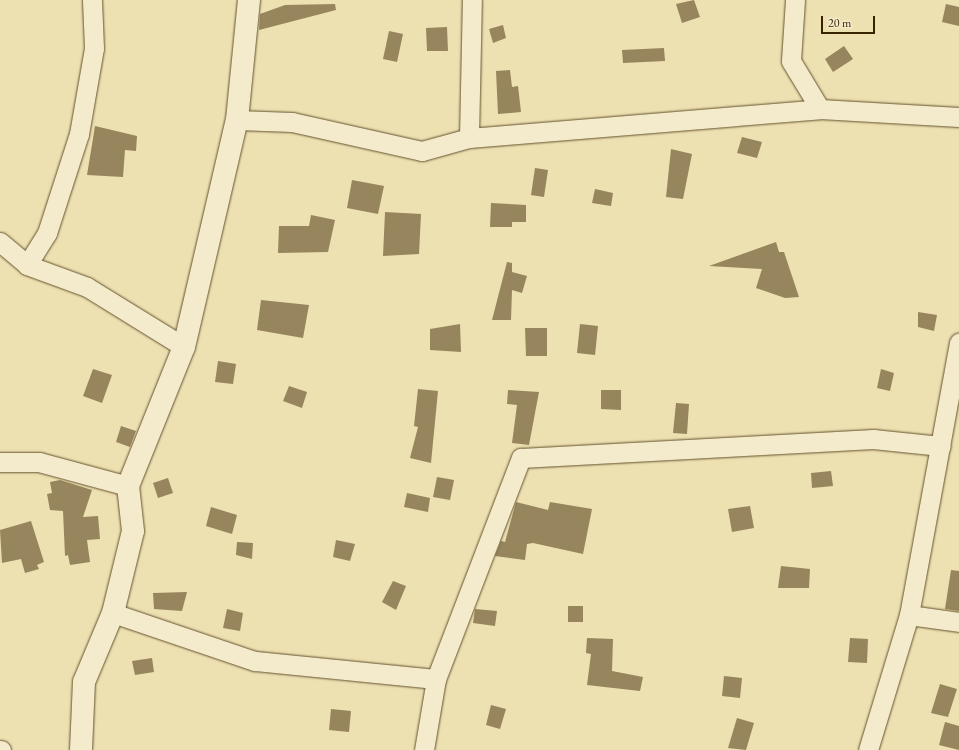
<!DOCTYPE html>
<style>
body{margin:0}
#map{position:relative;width:959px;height:750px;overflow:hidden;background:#ede0b1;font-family:"EB Garamond",serif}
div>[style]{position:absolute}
.building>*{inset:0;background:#96855d}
.roads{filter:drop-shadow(0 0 1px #65522d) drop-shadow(0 0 1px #65522d)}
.street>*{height:19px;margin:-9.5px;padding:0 9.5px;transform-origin:9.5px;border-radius:9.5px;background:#f3ebcc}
.secondary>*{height:22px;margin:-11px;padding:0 11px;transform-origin:11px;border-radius:11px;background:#f3ebcc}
span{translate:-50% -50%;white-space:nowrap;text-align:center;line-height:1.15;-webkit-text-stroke:4px #f3ebcc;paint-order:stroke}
.scale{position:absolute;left:821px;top:16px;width:54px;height:18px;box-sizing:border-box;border:2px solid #382301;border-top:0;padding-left:5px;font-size:12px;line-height:14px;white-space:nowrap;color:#382301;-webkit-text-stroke:3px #f3ebcc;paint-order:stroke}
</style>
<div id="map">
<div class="building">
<div style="clip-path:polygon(694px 0,700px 17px,682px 23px,676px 4px)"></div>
<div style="clip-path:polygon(335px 4px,336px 10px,259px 30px,260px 14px,285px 5px)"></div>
<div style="clip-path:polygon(946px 4px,959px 7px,959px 26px,942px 22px)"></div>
<div style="clip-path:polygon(503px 25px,506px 38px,493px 43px,489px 29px)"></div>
<div style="clip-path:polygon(447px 27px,448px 51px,427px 51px,426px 28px)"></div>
<div style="clip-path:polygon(389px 31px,403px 34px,397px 62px,383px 59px)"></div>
<div style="clip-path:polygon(844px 46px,853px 59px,833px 72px,825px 59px)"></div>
<div style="clip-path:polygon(664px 48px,665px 61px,623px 63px,622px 50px)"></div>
<div style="clip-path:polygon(510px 70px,512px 87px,518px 86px,521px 112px,498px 114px,496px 71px)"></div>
<div style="clip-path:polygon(95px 126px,137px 136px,136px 151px,125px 150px,123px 177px,87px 175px)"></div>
<div style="clip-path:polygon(742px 137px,762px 142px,757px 158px,737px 153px)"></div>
<div style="clip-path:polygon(671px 149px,692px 154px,683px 199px,666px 197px)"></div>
<div style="clip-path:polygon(535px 168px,548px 170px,544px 197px,531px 195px)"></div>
<div style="clip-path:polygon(352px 180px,384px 186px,378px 214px,347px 208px)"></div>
<div style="clip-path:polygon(595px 189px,613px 193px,611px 206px,592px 203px)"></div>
<div style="clip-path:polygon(491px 203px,526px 205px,526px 222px,512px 222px,512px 227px,490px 227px)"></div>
<div style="clip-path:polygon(385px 212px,421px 214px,419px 254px,383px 256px)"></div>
<div style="clip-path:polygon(311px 215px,335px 220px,328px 252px,278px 253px,279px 226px,309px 226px)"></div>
<div style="clip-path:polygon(776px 242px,779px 252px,784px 252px,799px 297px,785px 298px,756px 288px,762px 269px,709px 266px)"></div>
<div style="clip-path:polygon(507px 262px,512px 263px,512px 272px,527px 276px,522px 293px,512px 290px,511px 320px,492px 320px)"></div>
<div style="clip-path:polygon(261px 300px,309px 305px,303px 338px,257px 330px)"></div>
<div style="clip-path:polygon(918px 312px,937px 315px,934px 331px,918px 327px)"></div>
<div style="clip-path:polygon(460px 324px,461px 352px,430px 350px,430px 329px)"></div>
<div style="clip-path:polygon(580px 324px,598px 326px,595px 355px,577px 353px)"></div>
<div style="clip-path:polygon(525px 328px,547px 328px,547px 356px,526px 356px)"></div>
<div style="clip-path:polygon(218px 361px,236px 364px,233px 384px,215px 382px)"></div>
<div style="clip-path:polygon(93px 369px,112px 375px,102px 403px,83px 396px)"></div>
<div style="clip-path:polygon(881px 369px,894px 373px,890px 391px,877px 388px)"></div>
<div style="clip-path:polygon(289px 386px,307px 392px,302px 408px,283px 401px)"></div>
<div style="clip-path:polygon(418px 389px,438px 391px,431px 463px,410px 458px,418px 427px,414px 426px)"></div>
<div style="clip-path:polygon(508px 390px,539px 392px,529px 445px,512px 443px,517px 405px,507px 404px)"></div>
<div style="clip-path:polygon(601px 390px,621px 390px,621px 410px,601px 409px)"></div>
<div style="clip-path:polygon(676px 403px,689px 404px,687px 434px,673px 433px)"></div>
<div style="clip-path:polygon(121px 426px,136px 431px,130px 447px,116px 442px)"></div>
<div style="clip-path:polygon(831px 471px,833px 486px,812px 488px,811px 473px)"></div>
<div style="clip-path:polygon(437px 477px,454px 480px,450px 500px,433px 497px)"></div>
<div style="clip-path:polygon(168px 478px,173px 493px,158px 498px,153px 483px)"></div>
<div style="clip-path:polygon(60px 480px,92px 490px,83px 517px,98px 516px,100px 539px,87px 540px,90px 562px,70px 565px,68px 555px,65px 556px,63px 511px,50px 510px,47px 494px,52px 493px,50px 482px)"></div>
<div style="clip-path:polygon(407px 493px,430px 498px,428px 512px,404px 507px)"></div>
<div style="clip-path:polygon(516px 502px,548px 510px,550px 502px,592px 509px,583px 554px,533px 543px,527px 544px,525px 560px,495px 556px,501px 541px,505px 542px)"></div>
<div style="clip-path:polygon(750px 506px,754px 528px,732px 532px,728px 509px)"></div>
<div style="clip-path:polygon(211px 507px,237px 515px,232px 534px,206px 526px)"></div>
<div style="clip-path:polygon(31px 521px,44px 562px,37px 565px,39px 569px,25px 573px,21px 559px,2px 563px,0 530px)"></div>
<div style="clip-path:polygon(336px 540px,355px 544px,350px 561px,333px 557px)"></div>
<div style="clip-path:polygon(237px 542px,253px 543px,252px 559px,236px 555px)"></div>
<div style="clip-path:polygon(781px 566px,810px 569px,809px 588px,778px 588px)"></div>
<div style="clip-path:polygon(951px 570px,959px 571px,959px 611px,945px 609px)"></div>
<div style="clip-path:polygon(393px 581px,406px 586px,396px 610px,382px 602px)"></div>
<div style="clip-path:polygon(187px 592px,182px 611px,154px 609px,153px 593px)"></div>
<div style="clip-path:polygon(568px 606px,583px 606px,583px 622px,568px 622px)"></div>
<div style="clip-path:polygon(227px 609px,243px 613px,240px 631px,223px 628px)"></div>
<div style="clip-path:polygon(475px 609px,497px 611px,495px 626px,473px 623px)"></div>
<div style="clip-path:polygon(587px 638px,613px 639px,612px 671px,643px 677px,640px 691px,587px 685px,591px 654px,586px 653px)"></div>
<div style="clip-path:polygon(850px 638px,868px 639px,867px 663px,848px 662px)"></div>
<div style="clip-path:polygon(152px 658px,154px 672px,135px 675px,132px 661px)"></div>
<div style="clip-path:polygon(724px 676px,742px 678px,740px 698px,722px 696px)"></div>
<div style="clip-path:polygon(940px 684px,957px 689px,948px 717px,931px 713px)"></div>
<div style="clip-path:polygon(491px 705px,506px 709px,500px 729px,486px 725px)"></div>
<div style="clip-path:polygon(331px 709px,351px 711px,349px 732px,329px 730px)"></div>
<div style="clip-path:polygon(737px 718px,754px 723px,746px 750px,728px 748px)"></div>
<div style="clip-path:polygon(945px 722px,959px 726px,959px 750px,939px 745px)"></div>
</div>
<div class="roads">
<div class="street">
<div style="left:795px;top:0;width:61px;rotate:93.8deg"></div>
<div style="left:791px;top:61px;width:56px;rotate:58.9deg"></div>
<div style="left:237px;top:120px;width:55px;rotate:2.1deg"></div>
<div style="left:292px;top:122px;width:133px;rotate:12.6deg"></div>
<div style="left:422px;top:151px;width:49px;rotate:-15.5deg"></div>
<div style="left:469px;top:138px;width:352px;rotate:-4.7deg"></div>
<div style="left:820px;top:109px;width:139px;rotate:3.3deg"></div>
<div style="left:469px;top:138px;width:138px;rotate:-88.8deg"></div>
<div style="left:0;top:242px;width:35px;rotate:40deg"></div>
<div style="left:27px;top:265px;width:64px;rotate:20.1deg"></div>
<div style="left:87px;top:287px;width:114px;rotate:31.7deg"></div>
<div style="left:27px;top:265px;width:38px;rotate:-58deg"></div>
<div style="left:47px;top:233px;width:104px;rotate:-72.1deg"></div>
<div style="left:79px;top:134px;width:87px;rotate:-80.1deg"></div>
<div style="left:94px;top:48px;width:48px;rotate:-92.4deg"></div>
<div style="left:0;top:462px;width:39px"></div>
<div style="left:39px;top:462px;width:92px;rotate:15.1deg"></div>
<div style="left:113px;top:613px;width:150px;rotate:18.7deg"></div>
<div style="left:255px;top:661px;width:182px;rotate:5.7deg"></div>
<div style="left:909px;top:615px;width:50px;rotate:8deg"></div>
<div style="left:0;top:750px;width:1px"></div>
<div style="left:424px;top:750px;width:72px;rotate:-80.4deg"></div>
<div style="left:436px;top:679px;width:237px;rotate:-69deg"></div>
<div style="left:521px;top:458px;width:353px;rotate:-3.1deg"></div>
<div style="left:873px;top:439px;width:68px;rotate:5.9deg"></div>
<div style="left:868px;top:750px;width:141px;rotate:-73.1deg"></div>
<div style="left:909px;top:615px;width:277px;rotate:-79.6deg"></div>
</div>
<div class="secondary">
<div style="left:81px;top:750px;width:68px;rotate:-87.5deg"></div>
<div style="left:84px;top:682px;width:75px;rotate:-67.2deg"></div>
<div style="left:113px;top:613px;width:84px;rotate:-76.3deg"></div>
<div style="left:133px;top:531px;width:45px;rotate:-96.3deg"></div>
<div style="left:128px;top:486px;width:150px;rotate:-68.1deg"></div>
<div style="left:184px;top:347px;width:233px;rotate:-76.9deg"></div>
<div style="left:237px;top:120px;width:121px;rotate:-84.3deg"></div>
</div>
</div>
<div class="scale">20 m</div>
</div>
